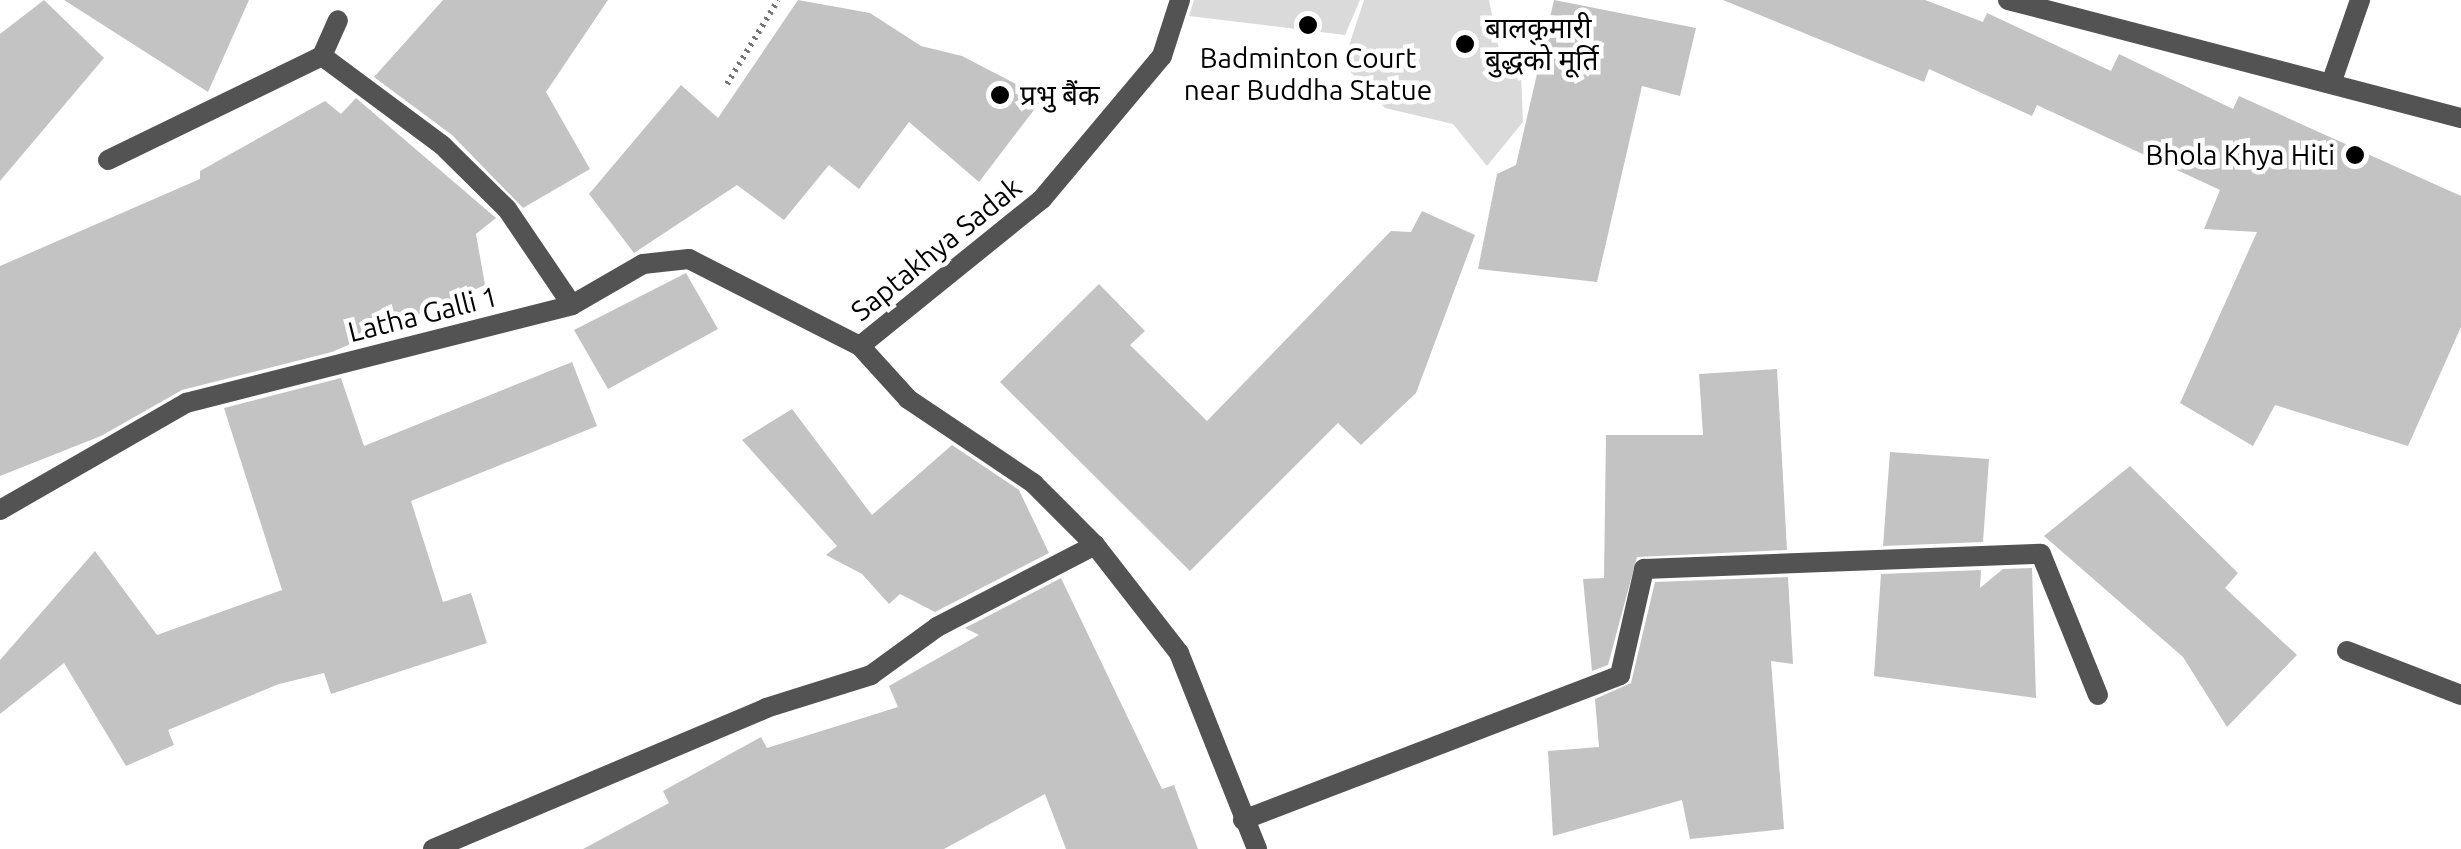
<!DOCTYPE html>
<meta charset="utf-8">
<style>
body{margin:0}
#map{position:relative;width:2461px;height:849px;overflow:hidden;background:#fff;font-family:Ubuntu,"Noto Sans Devanagari",sans-serif}
div>[style]{position:absolute}
.green>*{inset:0;background:#dadada}
.building>*{inset:0;background:#c3c3c3}
.path>*{height:6px;margin-top:-3px;transform-origin:0;background:repeating-linear-gradient(90deg,#757575 0 2.5px,transparent 0 7.5px)}
.lane>*{height:20px;margin:-10px;padding:0 10px;transform-origin:10px;border-radius:10px;background:#535353}
.street>*{height:20px;margin:-10px;padding:0 10px;transform-origin:10px;border-radius:10px;background:#535353}
.dots>*{width:28px;height:28px;translate:-50% -50%;box-sizing:border-box;border:5px solid #fff;border-radius:50%}
span{translate:-50% -50%;white-space:nowrap;text-align:center;line-height:1.15;-webkit-text-stroke:9px #fff;paint-order:stroke}
.poi-label{font-size:28px;color:#000}
.left{translate:0 -50%;text-align:left}
.right{translate:-100% -50%;text-align:right}
.street-label{font-size:28px;color:#000}
</style>
<div id="map">
<div class="green">
<div style="clip-path:polygon(1194px 0,1360px 0,1345px 35px,1189px 16px)"></div>
<div style="clip-path:polygon(1364px 0,1489px 0,1499px 49px,1521px 73px,1523px 122px,1487px 166px,1453px 124px,1385px 108px,1343px 64px)"></div>
</div>
<div class="building">
<div style="clip-path:polygon(44px 0,104px 58px,0 181px,0 34px)"></div>
<div style="clip-path:polygon(64px 0,249px 0,208px 92px)"></div>
<div style="clip-path:polygon(443px 0,608px 0,546px 92px,590px 169px,523px 208px,452px 135px,374px 77px)"></div>
<div style="clip-path:polygon(798px 0,870px 13px,921px 46px,962px 56px,1043px 98px,979px 182px,909px 122px,859px 189px,829px 165px,784px 220px,737px 185px,634px 253px,589px 194px,681px 85px,718px 118px)"></div>
<div style="clip-path:polygon(1554px 0,1696px 28px,1680px 96px,1642px 86px,1597px 282px,1478px 269px,1497px 174px,1516px 165px)"></div>
<div style="clip-path:polygon(1723px 0,1925px 0,1983px 22px,1987px 13px,2111px 71px,2119px 54px,2233px 109px,2239px 96px,2461px 196px,2461px 327px,2408px 446px,2275px 405px,2253px 446px,2180px 403px,2257px 232px,2204px 229px,2220px 190px,2037px 105px,2032px 116px,1929px 69px,1924px 82px)"></div>
<div style="clip-path:polygon(356px 98px,496px 218px,476px 234px,485px 285px,332px 352px,182px 390px,101px 436px,0 476px,0 266px,200px 179px,200px 171px,325px 101px,341px 114px)"></div>
<div style="clip-path:polygon(1422px 211px,1475px 235px,1416px 393px,1361px 445px,1338px 423px,1190px 571px,1000px 382px,1099px 284px,1145px 331px,1130px 345px,1207px 421px,1391px 231px,1411px 232px)"></div>
<div style="clip-path:polygon(686px 273px,718px 329px,608px 389px,574px 330px)"></div>
<div style="clip-path:polygon(572px 362px,597px 426px,411px 501px,443px 602px,471px 593px,487px 643px,331px 694px,324px 673px,279px 684px,168px 730px,174px 745px,126px 766px,64px 663px,0 714px,0 660px,95px 551px,157px 635px,282px 590px,224px 408px,341px 378px,364px 446px)"></div>
<div style="clip-path:polygon(1777px 369px,1787px 550px,1637px 557px,1608px 665px,1592px 671px,1583px 579px,1604px 578px,1606px 435px,1703px 435px,1699px 374px)"></div>
<div style="clip-path:polygon(792px 409px,872px 515px,952px 445px,1019px 490px,1049px 553px,935px 612px,900px 594px,889px 604px,862px 574px,826px 555px,837px 546px,742px 440px)"></div>
<div style="clip-path:polygon(1890px 452px,1989px 459px,1983px 542px,1883px 546px)"></div>
<div style="clip-path:polygon(2130px 466px,2238px 573px,2225px 588px,2297px 655px,2227px 727px,2183px 657px,2044px 536px)"></div>
<div style="clip-path:polygon(2032px 568px,2036px 698px,1874px 676px,1881px 574px,1981px 570px,1980px 588px,2003px 569px)"></div>
<div style="clip-path:polygon(1788px 577px,1793px 664px,1771px 661px,1784px 829px,1690px 839px,1682px 800px,1553px 836px,1548px 751px,1599px 747px,1595px 699px,1631px 683px,1655px 582px)"></div>
<div style="clip-path:polygon(1061px 578px,1162px 789px,1174px 785px,1198px 849px,1066px 849px,1045px 794px,944px 849px,583px 849px,669px 803px,663px 791px,761px 737px,767px 748px,898px 707px,889px 686px,979px 635px,965px 628px)"></div>
</div>
<div class="path">
<div style="left:727px;top:84px;width:98px;rotate:-58.7deg"></div>
</div>
<div class="lane">
<div style="left:2347px;top:651px;width:122px;rotate:21.1deg"></div>
<div style="left:1243px;top:820px;width:404px;rotate:-21deg"></div>
<div style="left:1620px;top:675px;width:109px;rotate:-77.2deg"></div>
<div style="left:1644px;top:569px;width:397px;rotate:-2.2deg"></div>
<div style="left:2041px;top:554px;width:152px;rotate:68deg"></div>
</div>
<div class="street">
<div style="left:1180px;top:0;width:59px;rotate:107.8deg"></div>
<div style="left:1162px;top:56px;width:187px;rotate:130deg"></div>
<div style="left:1042px;top:199px;width:234px;rotate:141.1deg"></div>
<div style="left:860px;top:346px;width:72px;rotate:47.8deg"></div>
<div style="left:908px;top:399px;width:151px;rotate:33.9deg"></div>
<div style="left:1033px;top:483px;width:88px;rotate:45deg"></div>
<div style="left:1095px;top:545px;width:137px;rotate:52.1deg"></div>
<div style="left:1179px;top:653px;width:211px;rotate:68.3deg"></div>
<div style="left:2008px;top:0;width:468px;rotate:14.6deg"></div>
<div style="left:322px;top:56px;width:39px;rotate:-66deg"></div>
<div style="left:2333px;top:78px;width:83px;rotate:-70.9deg"></div>
<div style="left:108px;top:160px;width:238px;rotate:-25.9deg"></div>
<div style="left:322px;top:56px;width:149px;rotate:36.6deg"></div>
<div style="left:442px;top:145px;width:91px;rotate:44.6deg"></div>
<div style="left:507px;top:209px;width:116px;rotate:55.9deg"></div>
<div style="left:0;top:510px;width:215px;rotate:-29.9deg"></div>
<div style="left:186px;top:403px;width:398px;rotate:-14.2deg"></div>
<div style="left:572px;top:305px;width:82px;rotate:-30deg"></div>
<div style="left:643px;top:264px;width:46px;rotate:-6.2deg"></div>
<div style="left:689px;top:259px;width:192px;rotate:27deg"></div>
<div style="left:433px;top:849px;width:362px;rotate:-22.9deg"></div>
<div style="left:766px;top:708px;width:110px;rotate:-17.4deg"></div>
<div style="left:871px;top:675px;width:82px;rotate:-36deg"></div>
<div style="left:937px;top:627px;width:178px;rotate:-27.4deg"></div>
</div>
<div class="dots">
<div style="left:1308px;top:25px;background:#000"></div>
<div style="left:1465px;top:44px;background:#000"></div>
<div style="left:1000px;top:95px;background:#000"></div>
<div style="left:2355px;top:155px;background:#000"></div>
</div>
<div class="poi-label">
<span class="left" style="left:1485px;top:44px">बालकुमारी<br>बुद्धको मूर्ति</span>
<span style="left:1308px;top:74px">Badminton Court<br>near Buddha Statue</span>
<span class="left" style="left:1020px;top:95px">प्रभु बैंक</span>
<span class="right" style="left:2335px;top:155px">Bhola Khya Hiti</span>
</div>
<div class="street-label">
<span style="left:936px;top:249px;rotate:-39deg">Saptakhya Sadak</span>
<span style="left:423px;top:314px;rotate:-14deg">Latha Galli 1</span>
</div>
</div>
